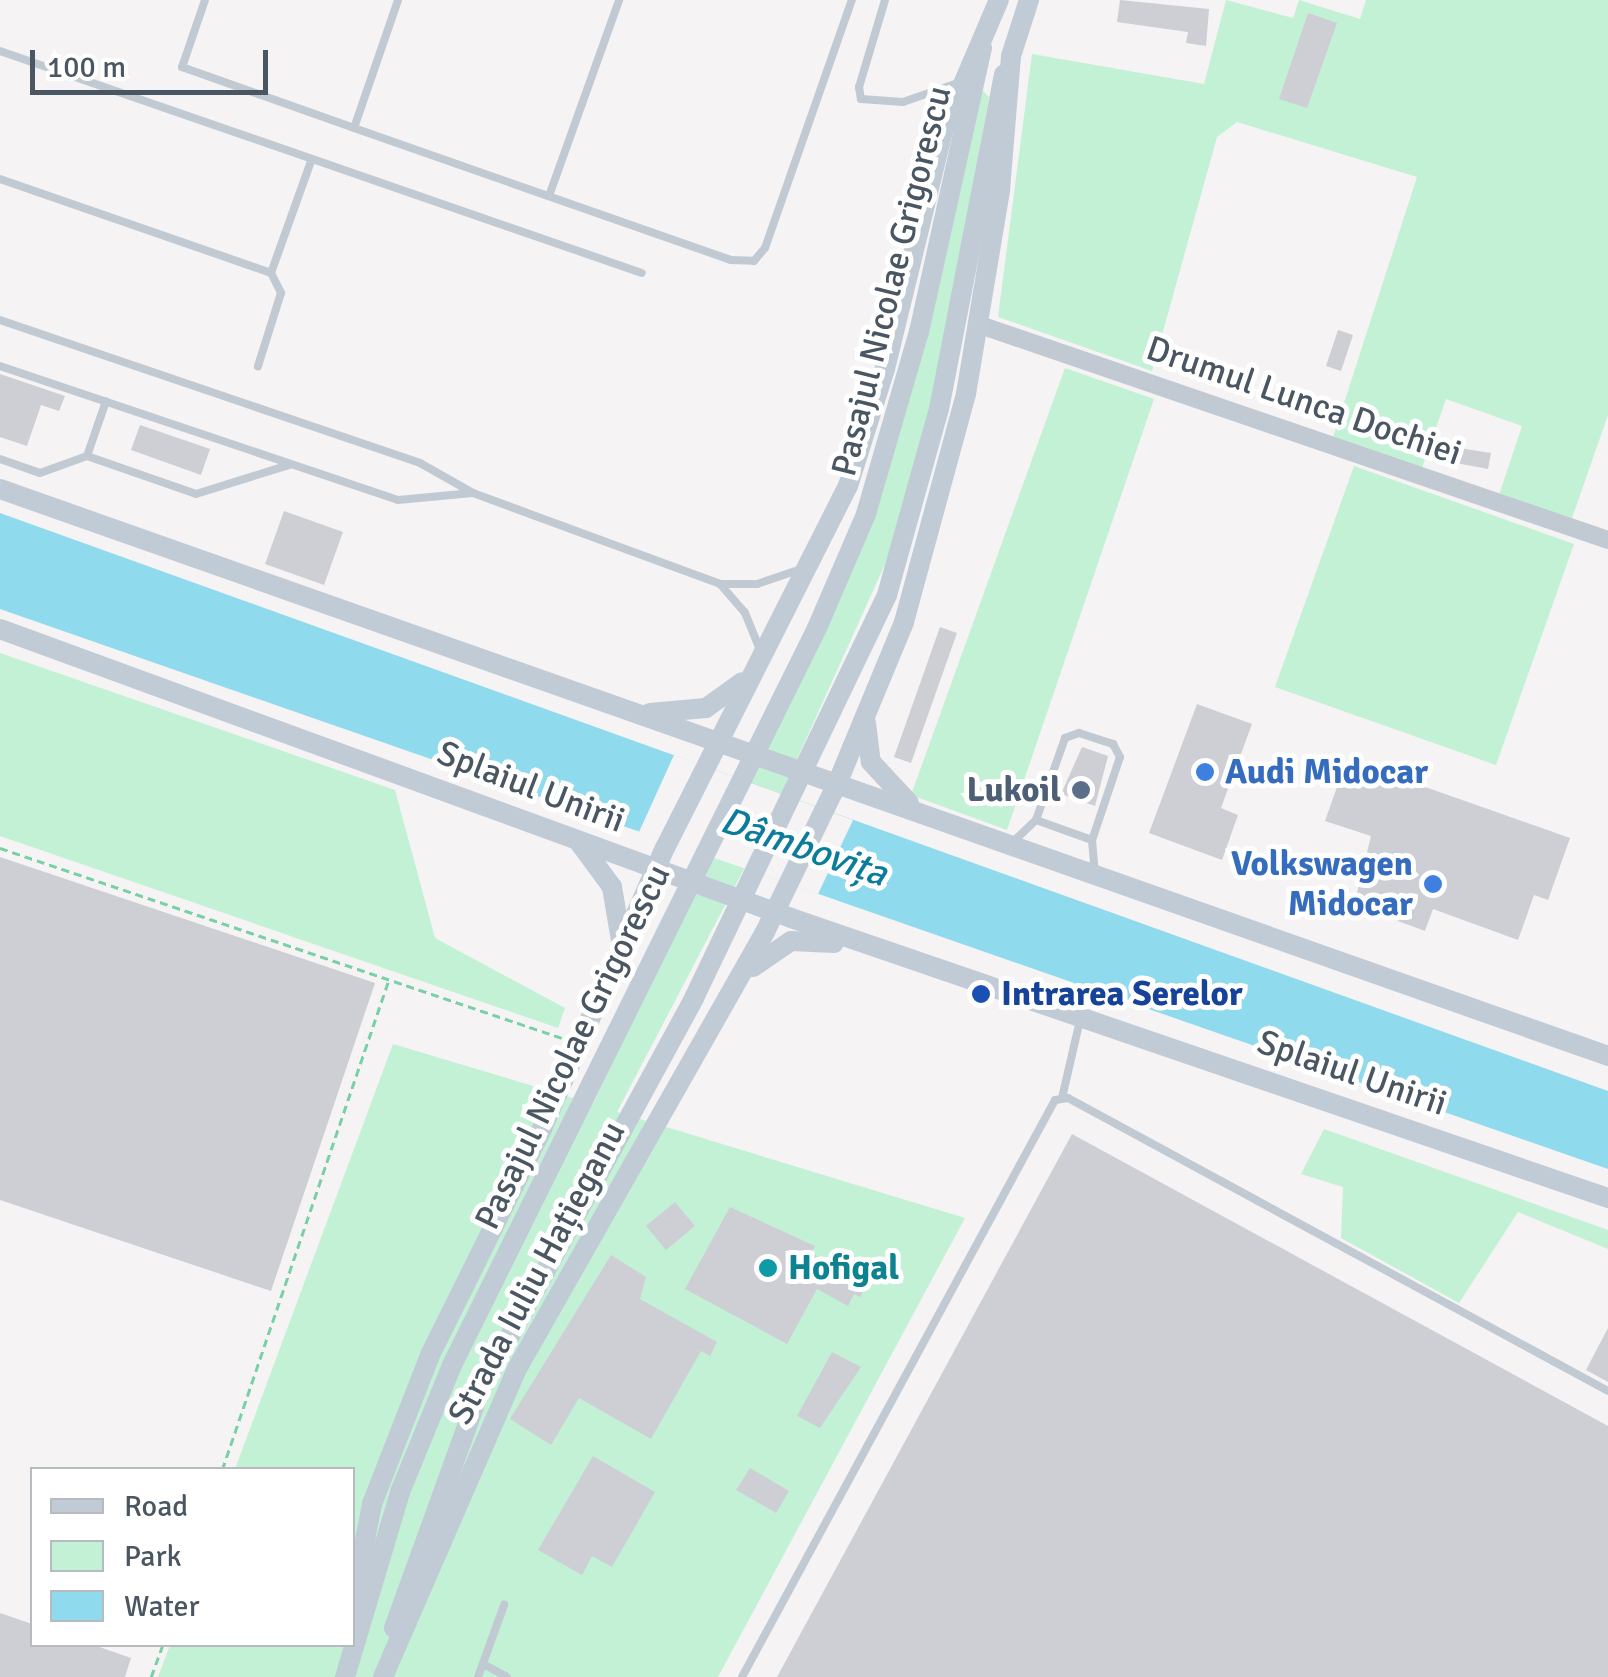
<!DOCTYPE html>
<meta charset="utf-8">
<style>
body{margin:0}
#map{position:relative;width:1608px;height:1677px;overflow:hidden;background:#f5f3f3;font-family:Signika,sans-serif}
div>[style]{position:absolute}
.green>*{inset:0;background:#c3f1d5}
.water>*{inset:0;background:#90daee}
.pier>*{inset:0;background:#f5f3f3}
.building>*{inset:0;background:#cdcfd5}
.path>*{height:2.5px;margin-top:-1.25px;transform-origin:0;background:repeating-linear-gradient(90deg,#7ad0a6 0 8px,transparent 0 13px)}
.service>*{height:8px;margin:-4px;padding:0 4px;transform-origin:4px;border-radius:4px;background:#c1cad2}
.tertiary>*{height:18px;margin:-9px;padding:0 9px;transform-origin:9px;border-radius:9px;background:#c1cad2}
.secondary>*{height:20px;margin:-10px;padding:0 10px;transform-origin:10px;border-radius:10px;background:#c1cbd6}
.dots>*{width:28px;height:28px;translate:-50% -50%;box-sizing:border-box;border:5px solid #fff;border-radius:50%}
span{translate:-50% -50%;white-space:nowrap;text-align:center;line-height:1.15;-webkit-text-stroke:10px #fff;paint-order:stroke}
.street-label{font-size:35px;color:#4a5661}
.shop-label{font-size:35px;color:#366cbe;font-weight:700}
.left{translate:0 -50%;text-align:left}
.right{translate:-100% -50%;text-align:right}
.service-label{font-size:35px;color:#4e5e75;font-weight:700}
.transit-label{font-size:35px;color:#164399;font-weight:700}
.culture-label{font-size:35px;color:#0d838f;font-weight:700}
.water-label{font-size:38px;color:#0c7c9b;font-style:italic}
.legend{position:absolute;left:30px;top:1467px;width:325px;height:180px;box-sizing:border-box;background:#fff;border:2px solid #b7bbc0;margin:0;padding:12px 18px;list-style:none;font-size:30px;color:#4a5661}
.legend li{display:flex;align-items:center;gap:20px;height:50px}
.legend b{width:50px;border:2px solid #b7bbc0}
.scale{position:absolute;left:30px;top:50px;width:238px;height:45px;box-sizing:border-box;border:5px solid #4a5661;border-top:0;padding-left:12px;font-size:30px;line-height:35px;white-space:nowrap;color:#4a5661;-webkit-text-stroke:8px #fff;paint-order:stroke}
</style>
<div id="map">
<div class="green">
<div style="clip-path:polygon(1226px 0,1293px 18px,1299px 0,1360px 19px,1366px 0,1608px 0,1608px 415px,1571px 521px,1499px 495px,1522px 426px,1446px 399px,1422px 468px,1333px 437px,1417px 177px,1237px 122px,1217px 137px,1152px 371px,998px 317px,1032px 54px,1204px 84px)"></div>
<div style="clip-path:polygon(982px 90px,989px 97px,934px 392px,890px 553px,770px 819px,617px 1112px,965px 1218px,718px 1677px,158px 1677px,170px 1645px,352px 1644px,352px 1470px,235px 1469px,393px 1044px,593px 1104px,880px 493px,913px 387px)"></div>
<div style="clip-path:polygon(1065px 368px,1154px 399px,1007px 830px,911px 795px)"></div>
<div style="clip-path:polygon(1354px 466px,1574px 544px,1496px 765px,1275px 687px)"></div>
<div style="clip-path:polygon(0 653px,395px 790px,435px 938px,565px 1008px,558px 1028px,0 836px)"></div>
<div style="clip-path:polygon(1324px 1129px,1608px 1230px,1608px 1249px,1518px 1212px,1459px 1303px,1341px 1238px,1343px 1187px,1301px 1174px)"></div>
</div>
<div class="water">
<div style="clip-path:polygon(0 513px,1608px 1091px,1608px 1169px,0 609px)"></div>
</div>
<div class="pier">
<div style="clip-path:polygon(674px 755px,853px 820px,818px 894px,639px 832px)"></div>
</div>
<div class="building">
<div style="clip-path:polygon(1120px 0,1209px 9px,1206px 46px,1186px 43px,1188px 32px,1117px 22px)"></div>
<div style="clip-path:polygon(1308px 13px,1337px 23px,1307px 108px,1279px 99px)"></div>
<div style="clip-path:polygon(1338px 330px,1353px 335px,1341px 371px,1326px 366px)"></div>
<div style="clip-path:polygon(0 374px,65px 396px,59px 411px,41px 405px,27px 446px,0 437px)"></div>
<div style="clip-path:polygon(140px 425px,210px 449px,201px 475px,131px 450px)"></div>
<div style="clip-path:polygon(1459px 448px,1491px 453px,1488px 469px,1456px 463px)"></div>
<div style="clip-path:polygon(284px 511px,343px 532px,324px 585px,265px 564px)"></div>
<div style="clip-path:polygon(940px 627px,957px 633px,911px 763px,894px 757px)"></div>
<div style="clip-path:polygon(1197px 704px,1252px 724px,1221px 808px,1238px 815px,1222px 860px,1149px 833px)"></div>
<div style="clip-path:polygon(1082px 747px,1108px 756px,1095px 806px,1061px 794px)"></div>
<div style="clip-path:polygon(1343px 770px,1390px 787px,1394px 776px,1570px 838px,1548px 900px,1534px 895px,1518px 940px,1433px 909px,1425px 931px,1354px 905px,1371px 836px,1325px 821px)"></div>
<div style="clip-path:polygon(0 857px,375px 983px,271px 1291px,0 1200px)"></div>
<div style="clip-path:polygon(1072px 1134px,1608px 1426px,1608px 1677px,777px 1677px)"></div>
<div style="clip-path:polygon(675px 1202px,695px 1226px,666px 1250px,646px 1226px)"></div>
<div style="clip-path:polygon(730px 1207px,815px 1246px,811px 1253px,867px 1283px,860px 1297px,854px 1294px,848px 1306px,817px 1289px,787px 1344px,685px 1289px)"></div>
<div style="clip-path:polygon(611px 1255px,646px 1277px,640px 1299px,717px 1342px,710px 1356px,701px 1351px,651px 1439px,579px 1398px,551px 1445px,510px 1419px)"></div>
<div style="clip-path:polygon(1608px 1328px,1608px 1382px,1586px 1370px)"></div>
<div style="clip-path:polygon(832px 1352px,861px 1367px,820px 1428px,797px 1416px)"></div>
<div style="clip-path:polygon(593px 1456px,655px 1492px,612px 1567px,592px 1556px,582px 1575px,538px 1550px)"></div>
<div style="clip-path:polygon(750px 1468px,789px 1491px,776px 1513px,736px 1490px)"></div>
<div style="clip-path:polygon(0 1613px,32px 1624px,32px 1644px,91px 1644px,131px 1658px,125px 1677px,0 1677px)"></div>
</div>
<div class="path">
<div style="left:0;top:848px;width:593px;rotate:18.68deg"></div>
<div style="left:222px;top:1470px;width:519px;rotate:-71.22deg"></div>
<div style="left:151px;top:1677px;width:35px;rotate:-70deg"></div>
</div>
<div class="service">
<div style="left:205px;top:0;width:71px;rotate:108.9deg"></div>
<div style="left:182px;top:67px;width:182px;rotate:19.5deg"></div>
<div style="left:354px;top:128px;width:135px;rotate:-71deg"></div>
<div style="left:885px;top:0;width:91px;rotate:106.6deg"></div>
<div style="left:859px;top:87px;width:12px;rotate:81deg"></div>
<div style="left:861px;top:99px;width:42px;rotate:4.1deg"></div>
<div style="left:903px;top:102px;width:58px;rotate:-19.1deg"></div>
<div style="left:0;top:51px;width:679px;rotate:19.08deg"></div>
<div style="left:354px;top:128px;width:399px;rotate:19.3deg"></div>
<div style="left:731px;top:260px;width:23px;rotate:2deg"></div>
<div style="left:754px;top:261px;width:17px;rotate:-50deg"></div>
<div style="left:765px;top:248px;width:263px;rotate:-70.7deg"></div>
<div style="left:0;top:179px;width:287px;rotate:19.1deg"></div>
<div style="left:271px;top:273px;width:22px;rotate:63deg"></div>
<div style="left:281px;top:293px;width:77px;rotate:107.5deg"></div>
<div style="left:549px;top:196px;width:208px;rotate:-70.3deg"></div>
<div style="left:271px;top:273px;width:119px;rotate:-70.3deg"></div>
<div style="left:0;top:320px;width:444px;rotate:18.8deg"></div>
<div style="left:420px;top:463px;width:61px;rotate:29.5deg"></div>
<div style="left:0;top:366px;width:420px;rotate:18.6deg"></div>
<div style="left:398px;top:500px;width:75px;rotate:-5.3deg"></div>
<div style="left:473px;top:493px;width:263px;rotate:20.2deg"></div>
<div style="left:720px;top:584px;width:37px"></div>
<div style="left:757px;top:584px;width:46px;rotate:-18.8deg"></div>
<div style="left:87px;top:456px;width:58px;rotate:-70.9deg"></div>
<div style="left:0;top:459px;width:42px;rotate:19.3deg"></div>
<div style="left:40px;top:473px;width:50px;rotate:-19.9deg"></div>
<div style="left:87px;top:456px;width:115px;rotate:19.2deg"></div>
<div style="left:196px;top:494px;width:97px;rotate:-17.3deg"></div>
<div style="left:720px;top:584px;width:38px;rotate:49deg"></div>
<div style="left:745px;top:613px;width:42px;rotate:67.7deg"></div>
<div style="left:1036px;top:820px;width:87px;rotate:-70.5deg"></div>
<div style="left:1065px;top:738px;width:15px;rotate:-20deg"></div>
<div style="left:1079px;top:733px;width:36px;rotate:18deg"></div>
<div style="left:1113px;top:744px;width:15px;rotate:62deg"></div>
<div style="left:1120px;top:757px;width:88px;rotate:108.6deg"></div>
<div style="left:1013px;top:842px;width:32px;rotate:-44deg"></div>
<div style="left:1036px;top:820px;width:59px;rotate:19.7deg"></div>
<div style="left:1092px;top:840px;width:34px;rotate:85deg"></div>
<div style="left:1062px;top:1098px;width:80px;rotate:-77deg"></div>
<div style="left:483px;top:1664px;width:27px;rotate:28deg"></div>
<div style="left:478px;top:1677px;width:77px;rotate:-70.1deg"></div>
<div style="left:742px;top:1677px;width:656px;rotate:-61.52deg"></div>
<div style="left:1055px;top:1100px;width:13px;rotate:-9deg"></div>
<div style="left:1068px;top:1098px;width:614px;rotate:28.48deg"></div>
</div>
<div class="tertiary">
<div style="left:980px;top:325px;width:664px;rotate:18.9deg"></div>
</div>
<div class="secondary">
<div style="left:0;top:489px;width:1705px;rotate:19.42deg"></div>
<div style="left:0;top:629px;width:842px;rotate:20.07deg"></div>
<div style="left:791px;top:918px;width:864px;rotate:18.92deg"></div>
<div style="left:650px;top:713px;width:56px;rotate:-5.1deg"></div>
<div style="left:706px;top:708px;width:44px;rotate:-35.8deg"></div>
<div style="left:866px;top:723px;width:39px;rotate:83deg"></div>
<div style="left:871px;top:762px;width:56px;rotate:47.2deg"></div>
<div style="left:579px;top:842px;width:56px;rotate:53.7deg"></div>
<div style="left:612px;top:887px;width:54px;rotate:80.4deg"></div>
<div style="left:753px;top:967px;width:46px;rotate:-34.4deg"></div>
<div style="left:791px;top:941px;width:43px;rotate:2.7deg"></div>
<div style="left:352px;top:1607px;width:105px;rotate:-79deg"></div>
<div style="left:372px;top:1504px;width:160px;rotate:-68.7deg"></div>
<div style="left:430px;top:1355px;width:252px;rotate:-63.6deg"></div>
<div style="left:542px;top:1129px;width:307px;rotate:-66.4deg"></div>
<div style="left:665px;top:848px;width:406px;rotate:-63.2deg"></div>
<div style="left:848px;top:486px;width:123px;rotate:-72.5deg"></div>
<div style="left:885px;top:369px;width:245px;rotate:-76.3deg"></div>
<div style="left:943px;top:131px;width:142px;rotate:-66.9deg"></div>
<div style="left:394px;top:1628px;width:252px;rotate:-70.1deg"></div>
<div style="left:480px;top:1391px;width:447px;rotate:-61.4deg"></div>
<div style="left:694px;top:998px;width:447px;rotate:-64.4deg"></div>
<div style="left:887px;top:595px;width:193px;rotate:-74.4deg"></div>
<div style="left:939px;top:409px;width:341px;rotate:-79deg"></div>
<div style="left:345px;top:1677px;width:193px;rotate:-73.4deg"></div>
<div style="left:400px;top:1492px;width:137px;rotate:-67.7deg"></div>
<div style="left:452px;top:1365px;width:822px;rotate:-63.65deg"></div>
<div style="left:817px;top:628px;width:124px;rotate:-66.7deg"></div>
<div style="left:866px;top:514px;width:190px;rotate:-73.8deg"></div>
<div style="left:919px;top:332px;width:291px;rotate:-77.5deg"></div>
<div style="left:383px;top:1677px;width:338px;rotate:-66.5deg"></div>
<div style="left:518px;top:1367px;width:500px;rotate:-60.41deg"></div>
<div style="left:765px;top:932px;width:165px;rotate:-64.1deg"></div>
<div style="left:837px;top:784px;width:175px;rotate:-67.5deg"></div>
<div style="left:904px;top:622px;width:236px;rotate:-74.8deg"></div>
<div style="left:966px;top:394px;width:207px;rotate:-80.5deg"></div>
<div style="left:1000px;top:190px;width:134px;rotate:-85.3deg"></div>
<div style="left:1011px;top:56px;width:59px;rotate:-72.2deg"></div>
</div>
<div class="dots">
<div style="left:1205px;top:772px;background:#3f7fe0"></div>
<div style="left:1081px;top:790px;background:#5c6f8a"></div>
<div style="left:1433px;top:884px;background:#3f7fe0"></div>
<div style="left:981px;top:994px;background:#1a4fb4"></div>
<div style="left:768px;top:1268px;background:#0f9aa8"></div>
</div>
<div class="street-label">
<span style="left:892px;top:281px;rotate:-76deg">Pasajul Nicolae Grigorescu</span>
<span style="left:1304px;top:401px;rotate:19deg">Drumul Lunca Dochiei</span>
<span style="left:531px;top:787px;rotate:21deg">Splaiul Unirii</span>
<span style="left:573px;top:1047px;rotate:-64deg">Pasajul Nicolae Grigorescu</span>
<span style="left:1352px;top:1073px;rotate:19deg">Splaiul Unirii</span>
<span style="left:537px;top:1273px;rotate:-62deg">Strada Iuliu Hațieganu</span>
</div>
<div class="shop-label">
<span class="left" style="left:1225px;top:772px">Audi Midocar</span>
<span class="right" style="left:1413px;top:884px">Volkswagen<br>Midocar</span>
</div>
<div class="service-label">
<span class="right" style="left:1061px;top:790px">Lukoil</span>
</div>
<div class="transit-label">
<span class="left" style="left:1001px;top:994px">Intrarea Serelor</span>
</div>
<div class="culture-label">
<span class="left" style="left:788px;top:1268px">Hofigal</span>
</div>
<div class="water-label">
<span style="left:804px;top:847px;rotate:19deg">Dâmbovița</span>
</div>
<ul class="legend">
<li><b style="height:12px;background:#c1cbd6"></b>Road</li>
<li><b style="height:28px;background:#c3f1d5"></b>Park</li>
<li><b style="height:28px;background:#90daee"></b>Water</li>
</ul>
<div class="scale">100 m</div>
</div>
